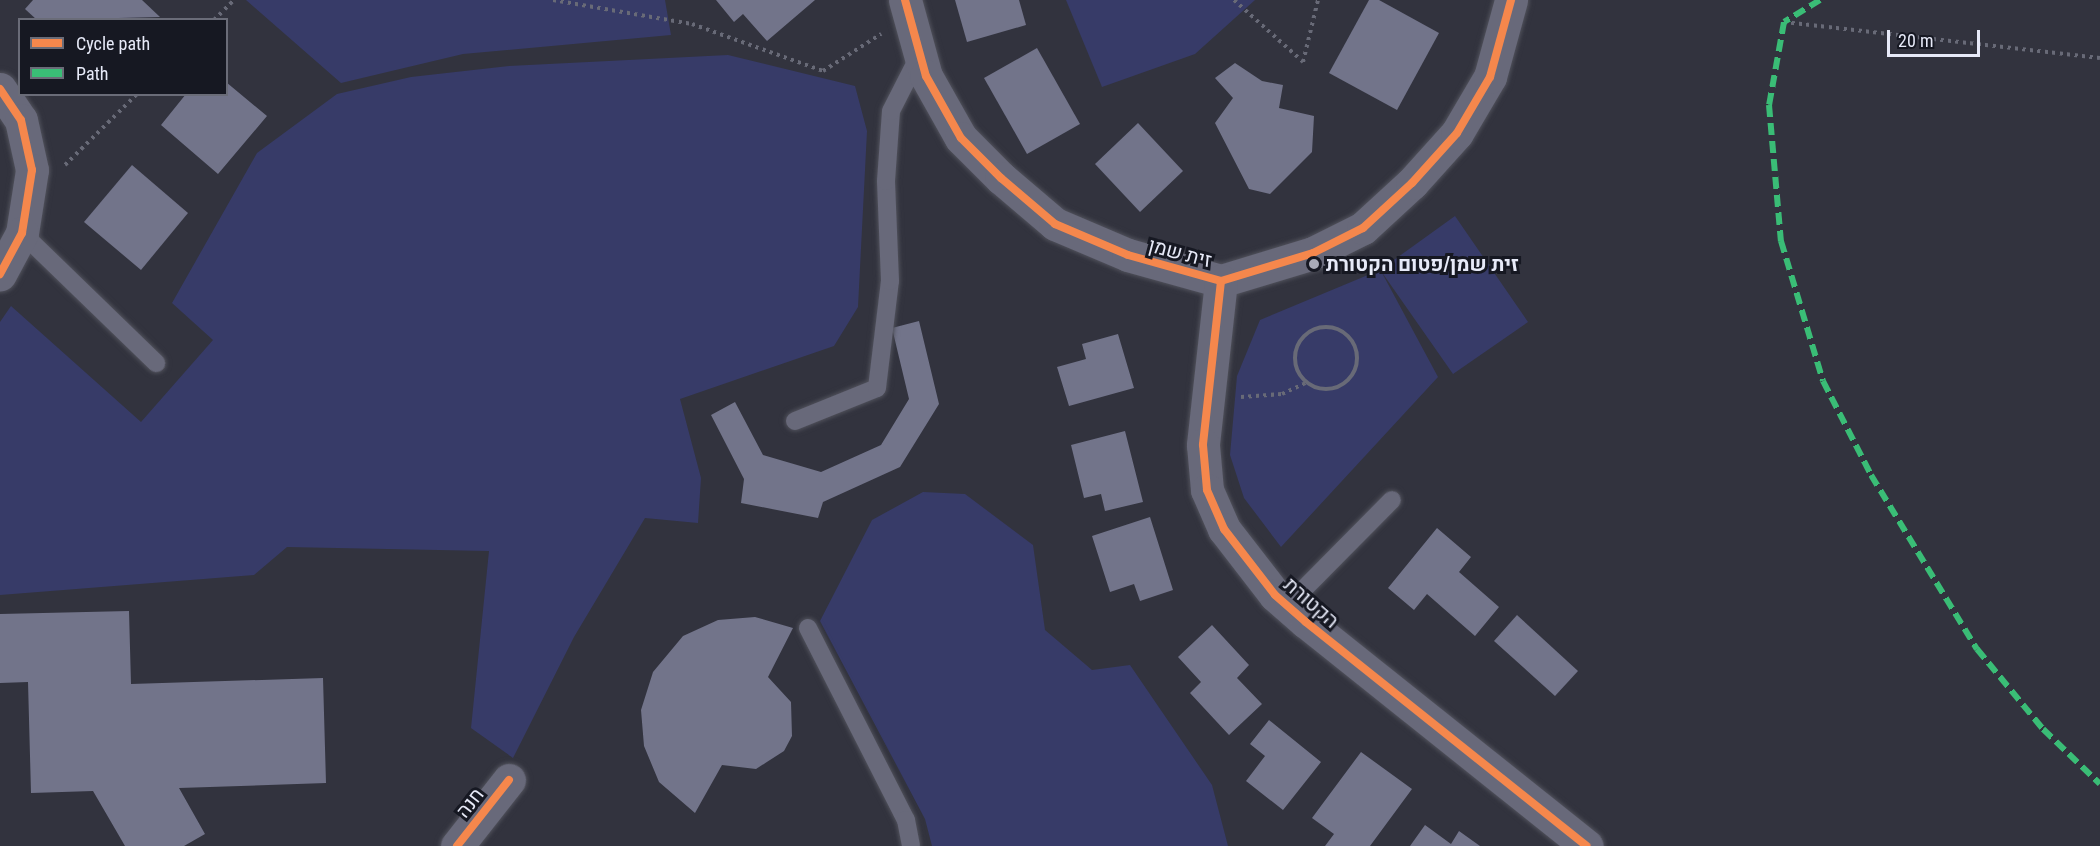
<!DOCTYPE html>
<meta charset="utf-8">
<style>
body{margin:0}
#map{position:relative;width:2100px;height:846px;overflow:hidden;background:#32333e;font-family:"Roboto Condensed",Heebo,sans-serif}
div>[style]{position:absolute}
.green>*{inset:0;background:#373b68}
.building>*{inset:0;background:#72748a}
.path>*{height:4px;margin-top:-2px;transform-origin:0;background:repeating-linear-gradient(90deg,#686a77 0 3px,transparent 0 7.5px)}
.path>.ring{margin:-2px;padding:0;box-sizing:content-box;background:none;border:4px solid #686a77;border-radius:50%}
.roads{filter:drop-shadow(0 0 2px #50515b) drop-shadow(0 0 2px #50515b)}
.lane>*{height:18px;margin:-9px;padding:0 9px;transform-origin:9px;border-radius:9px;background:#68697a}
.street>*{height:33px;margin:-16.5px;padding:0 16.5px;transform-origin:16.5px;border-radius:16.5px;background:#68697a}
.quiet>*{height:6px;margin-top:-3px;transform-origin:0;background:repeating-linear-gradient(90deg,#3abd76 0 12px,transparent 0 18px)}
.cycleway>*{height:8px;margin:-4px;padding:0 4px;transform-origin:4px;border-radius:4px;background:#f5874c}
.dots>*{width:16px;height:16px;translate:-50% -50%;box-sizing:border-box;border:3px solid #161822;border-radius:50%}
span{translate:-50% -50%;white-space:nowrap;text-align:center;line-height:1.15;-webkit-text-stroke:6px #161822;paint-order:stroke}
.street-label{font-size:20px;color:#e7eaf8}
.poi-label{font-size:20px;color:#e7eaf8;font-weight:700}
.left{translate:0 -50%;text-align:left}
.legend{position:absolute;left:18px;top:18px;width:210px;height:78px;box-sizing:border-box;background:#161822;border:2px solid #6a6c78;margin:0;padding:8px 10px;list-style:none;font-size:18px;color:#e7eaf8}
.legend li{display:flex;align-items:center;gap:12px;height:30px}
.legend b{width:30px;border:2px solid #6a6c78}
.scale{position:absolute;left:1887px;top:30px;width:93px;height:27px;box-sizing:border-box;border:3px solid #e7eaf8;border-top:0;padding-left:8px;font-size:18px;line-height:21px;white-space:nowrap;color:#e7eaf8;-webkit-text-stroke:4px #161822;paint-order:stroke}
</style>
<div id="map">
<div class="green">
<div style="clip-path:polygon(246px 0,665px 0,671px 35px,463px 54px,341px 83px)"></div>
<div style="clip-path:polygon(1066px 0,1255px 0,1195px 54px,1102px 87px)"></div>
<div style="clip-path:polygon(728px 55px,855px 86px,867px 131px,858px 307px,834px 346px,680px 399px,701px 478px,698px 523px,645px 518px,574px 637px,513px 758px,471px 728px,489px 551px,287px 547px,254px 575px,0 595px,0 322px,11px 306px,141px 422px,213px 340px,172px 303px,257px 153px,337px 94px,411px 77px,509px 66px)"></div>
<div style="clip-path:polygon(1455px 216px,1528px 322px,1453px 374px,1381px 271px,1438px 377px,1281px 547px,1244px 498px,1230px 455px,1237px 376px,1260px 320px,1380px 270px)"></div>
<div style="clip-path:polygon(923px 492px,965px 494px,1033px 545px,1045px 630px,1092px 670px,1130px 665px,1212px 785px,1228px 846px,932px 846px,925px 819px,820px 621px,872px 520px)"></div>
</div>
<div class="building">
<div style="clip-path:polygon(33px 0,142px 0,160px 17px,37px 20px,25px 9px)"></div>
<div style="clip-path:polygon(716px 0,815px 0,767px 41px,743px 14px,734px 22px)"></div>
<div style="clip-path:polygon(955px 0,1019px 0,1026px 25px,967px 42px)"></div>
<div style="clip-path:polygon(1369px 0,1379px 0,1439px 33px,1397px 110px,1329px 73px)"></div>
<div style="clip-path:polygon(1037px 48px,1080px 124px,1027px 154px,984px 78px)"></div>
<div style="clip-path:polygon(1235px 63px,1262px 81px,1283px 85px,1279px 108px,1314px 116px,1312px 152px,1270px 194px,1249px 189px,1215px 123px,1233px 98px,1215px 78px)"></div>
<div style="clip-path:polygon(226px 82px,267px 116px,218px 174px,161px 125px,186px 94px,226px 94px)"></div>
<div style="clip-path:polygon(1138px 123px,1183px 171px,1140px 212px,1095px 164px)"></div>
<div style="clip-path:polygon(132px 165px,188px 213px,141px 270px,84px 222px)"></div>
<div style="clip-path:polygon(919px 321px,939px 404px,900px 467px,823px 502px,818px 518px,741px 503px,744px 479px,711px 415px,735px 402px,763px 455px,821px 472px,881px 445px,909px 399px,892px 328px)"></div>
<div style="clip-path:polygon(1118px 334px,1134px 388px,1069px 406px,1057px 367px,1086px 359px,1082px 344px)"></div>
<div style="clip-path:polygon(1125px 431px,1143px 502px,1105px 511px,1101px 494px,1084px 498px,1071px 445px)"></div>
<div style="clip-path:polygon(1150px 517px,1173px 590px,1140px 601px,1134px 584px,1110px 592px,1092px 536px)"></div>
<div style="clip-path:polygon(1437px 528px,1471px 557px,1459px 572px,1499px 607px,1475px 636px,1427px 594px,1414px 610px,1388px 588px)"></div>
<div style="clip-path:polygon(129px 611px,131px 684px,323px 678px,326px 783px,179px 788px,205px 834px,184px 846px,125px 846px,93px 791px,31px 793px,28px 682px,0 683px,0 614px)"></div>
<div style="clip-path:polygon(1517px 615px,1578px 671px,1555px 696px,1494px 641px)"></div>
<div style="clip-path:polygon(755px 617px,793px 628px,768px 677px,791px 702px,792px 736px,784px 751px,756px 769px,722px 765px,695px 813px,659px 782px,644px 746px,641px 710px,653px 672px,683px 636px,718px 620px)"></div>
<div style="clip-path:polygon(1212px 625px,1249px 665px,1237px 678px,1262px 704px,1229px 735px,1190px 693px,1201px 682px,1178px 657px)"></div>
<div style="clip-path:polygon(1269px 720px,1321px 762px,1283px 810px,1246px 781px,1265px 756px,1250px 744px)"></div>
<div style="clip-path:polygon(1361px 752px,1412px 789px,1370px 846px,1325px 846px,1334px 834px,1312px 818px)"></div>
<div style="clip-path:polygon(1425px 825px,1451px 844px,1459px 831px,1480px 846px,1410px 846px)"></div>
</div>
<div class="path">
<div style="left:553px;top:0;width:141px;rotate:9.8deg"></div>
<div style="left:692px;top:24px;width:139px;rotate:19.7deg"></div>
<div style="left:823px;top:71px;width:69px;rotate:-32.5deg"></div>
<div style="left:1234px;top:0;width:93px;rotate:41.9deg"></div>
<div style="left:1303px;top:62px;width:64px;rotate:-76.4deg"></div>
<div style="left:214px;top:20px;width:28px;rotate:-45deg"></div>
<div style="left:1784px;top:22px;width:318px;rotate:6.5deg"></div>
<div style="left:65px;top:165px;width:101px;rotate:-44.6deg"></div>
<div class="ring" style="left:1295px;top:327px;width:58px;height:58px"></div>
<div style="left:1241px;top:397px;width:41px;rotate:-4.2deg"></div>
<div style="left:1282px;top:394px;width:26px;rotate:-25deg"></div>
</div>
<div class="roads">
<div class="lane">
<div style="left:22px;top:233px;width:187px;rotate:44.1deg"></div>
<div style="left:795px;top:421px;width:88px;rotate:-21.9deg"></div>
<div style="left:877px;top:388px;width:108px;rotate:-83.1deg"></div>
<div style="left:890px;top:281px;width:100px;rotate:-92.3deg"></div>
<div style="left:886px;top:181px;width:70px;rotate:-85.9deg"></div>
<div style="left:891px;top:111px;width:64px;rotate:-63deg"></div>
<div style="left:1287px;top:606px;width:149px;rotate:-45.3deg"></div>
<div style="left:808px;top:628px;width:216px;rotate:63deg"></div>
<div style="left:906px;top:820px;width:26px;rotate:79deg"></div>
</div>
<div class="street">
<div style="left:905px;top:0;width:79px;rotate:74.6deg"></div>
<div style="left:926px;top:76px;width:71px;rotate:60.6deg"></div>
<div style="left:961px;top:138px;width:57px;rotate:45deg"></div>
<div style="left:1001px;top:178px;width:71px;rotate:40.4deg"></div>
<div style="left:1055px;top:224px;width:79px;rotate:23deg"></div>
<div style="left:1128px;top:255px;width:97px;rotate:15.6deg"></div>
<div style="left:1221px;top:281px;width:96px;rotate:-16.9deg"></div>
<div style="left:1313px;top:253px;width:56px;rotate:-26.6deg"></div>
<div style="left:1363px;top:228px;width:67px;rotate:-42.6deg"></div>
<div style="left:1412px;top:183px;width:67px;rotate:-48deg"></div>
<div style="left:1457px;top:133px;width:65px;rotate:-59.5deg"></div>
<div style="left:1490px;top:77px;width:80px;rotate:-74.7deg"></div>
<div style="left:0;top:89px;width:37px;rotate:56deg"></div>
<div style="left:21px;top:120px;width:51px;rotate:77.6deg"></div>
<div style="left:32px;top:170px;width:64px;rotate:99deg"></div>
<div style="left:22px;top:233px;width:47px;rotate:118.2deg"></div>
<div style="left:1221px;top:281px;width:165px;rotate:96.3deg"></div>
<div style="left:1203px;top:445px;width:45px;rotate:84.9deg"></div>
<div style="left:1207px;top:490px;width:43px;rotate:66.4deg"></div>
<div style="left:1224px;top:529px;width:83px;rotate:52.3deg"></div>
<div style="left:1275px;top:595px;width:41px;rotate:41.1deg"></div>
<div style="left:1306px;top:622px;width:359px;rotate:38.6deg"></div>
<div style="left:457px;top:846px;width:84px;rotate:-51.8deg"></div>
</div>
</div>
<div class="quiet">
<div style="left:1820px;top:0;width:42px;rotate:148.6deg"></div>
<div style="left:1784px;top:22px;width:84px;rotate:100.2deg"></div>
<div style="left:1769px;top:105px;width:137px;rotate:85deg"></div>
<div style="left:1781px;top:241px;width:146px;rotate:73.3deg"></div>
<div style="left:1823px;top:381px;width:106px;rotate:62.9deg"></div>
<div style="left:1871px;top:475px;width:204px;rotate:58.7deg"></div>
<div style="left:1977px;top:649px;width:104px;rotate:50.5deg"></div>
<div style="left:2043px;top:729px;width:79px;rotate:44deg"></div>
</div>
<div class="cycleway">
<div style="left:905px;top:0;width:79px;rotate:74.6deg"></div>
<div style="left:926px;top:76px;width:71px;rotate:60.6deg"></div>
<div style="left:961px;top:138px;width:57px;rotate:45deg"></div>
<div style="left:1001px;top:178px;width:71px;rotate:40.4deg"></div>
<div style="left:1055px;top:224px;width:79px;rotate:23deg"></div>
<div style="left:1128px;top:255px;width:97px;rotate:15.6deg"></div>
<div style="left:1221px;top:281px;width:96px;rotate:-16.9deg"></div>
<div style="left:1313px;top:253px;width:56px;rotate:-26.6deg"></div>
<div style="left:1363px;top:228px;width:67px;rotate:-42.6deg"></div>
<div style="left:1412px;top:183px;width:67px;rotate:-48deg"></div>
<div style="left:1457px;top:133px;width:65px;rotate:-59.5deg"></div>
<div style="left:1490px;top:77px;width:80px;rotate:-74.7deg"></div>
<div style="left:0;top:89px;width:37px;rotate:56deg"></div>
<div style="left:21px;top:120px;width:51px;rotate:77.6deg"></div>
<div style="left:32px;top:170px;width:64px;rotate:99deg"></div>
<div style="left:22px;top:233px;width:47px;rotate:118.2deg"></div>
<div style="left:1221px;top:281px;width:165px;rotate:96.3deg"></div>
<div style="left:1203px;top:445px;width:45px;rotate:84.9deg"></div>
<div style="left:1207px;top:490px;width:43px;rotate:66.4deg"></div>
<div style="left:1224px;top:529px;width:83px;rotate:52.3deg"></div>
<div style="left:1275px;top:595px;width:41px;rotate:41.1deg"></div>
<div style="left:1306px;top:622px;width:359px;rotate:38.6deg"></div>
<div style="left:457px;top:846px;width:84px;rotate:-51.8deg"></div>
</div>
<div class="dots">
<div style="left:1314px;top:264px;background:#a8aab7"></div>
</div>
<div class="street-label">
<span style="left:1180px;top:253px;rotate:15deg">זית שמן</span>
<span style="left:1311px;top:603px;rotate:41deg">הקטורת</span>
<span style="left:470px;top:803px;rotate:-52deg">חנה</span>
</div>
<div class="poi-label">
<span class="left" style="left:1326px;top:264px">זית שמן/פטום הקטורת</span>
</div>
<ul class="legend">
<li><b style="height:8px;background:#f5874c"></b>Cycle path</li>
<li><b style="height:8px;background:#3abd76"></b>Path</li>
</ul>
<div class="scale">20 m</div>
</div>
